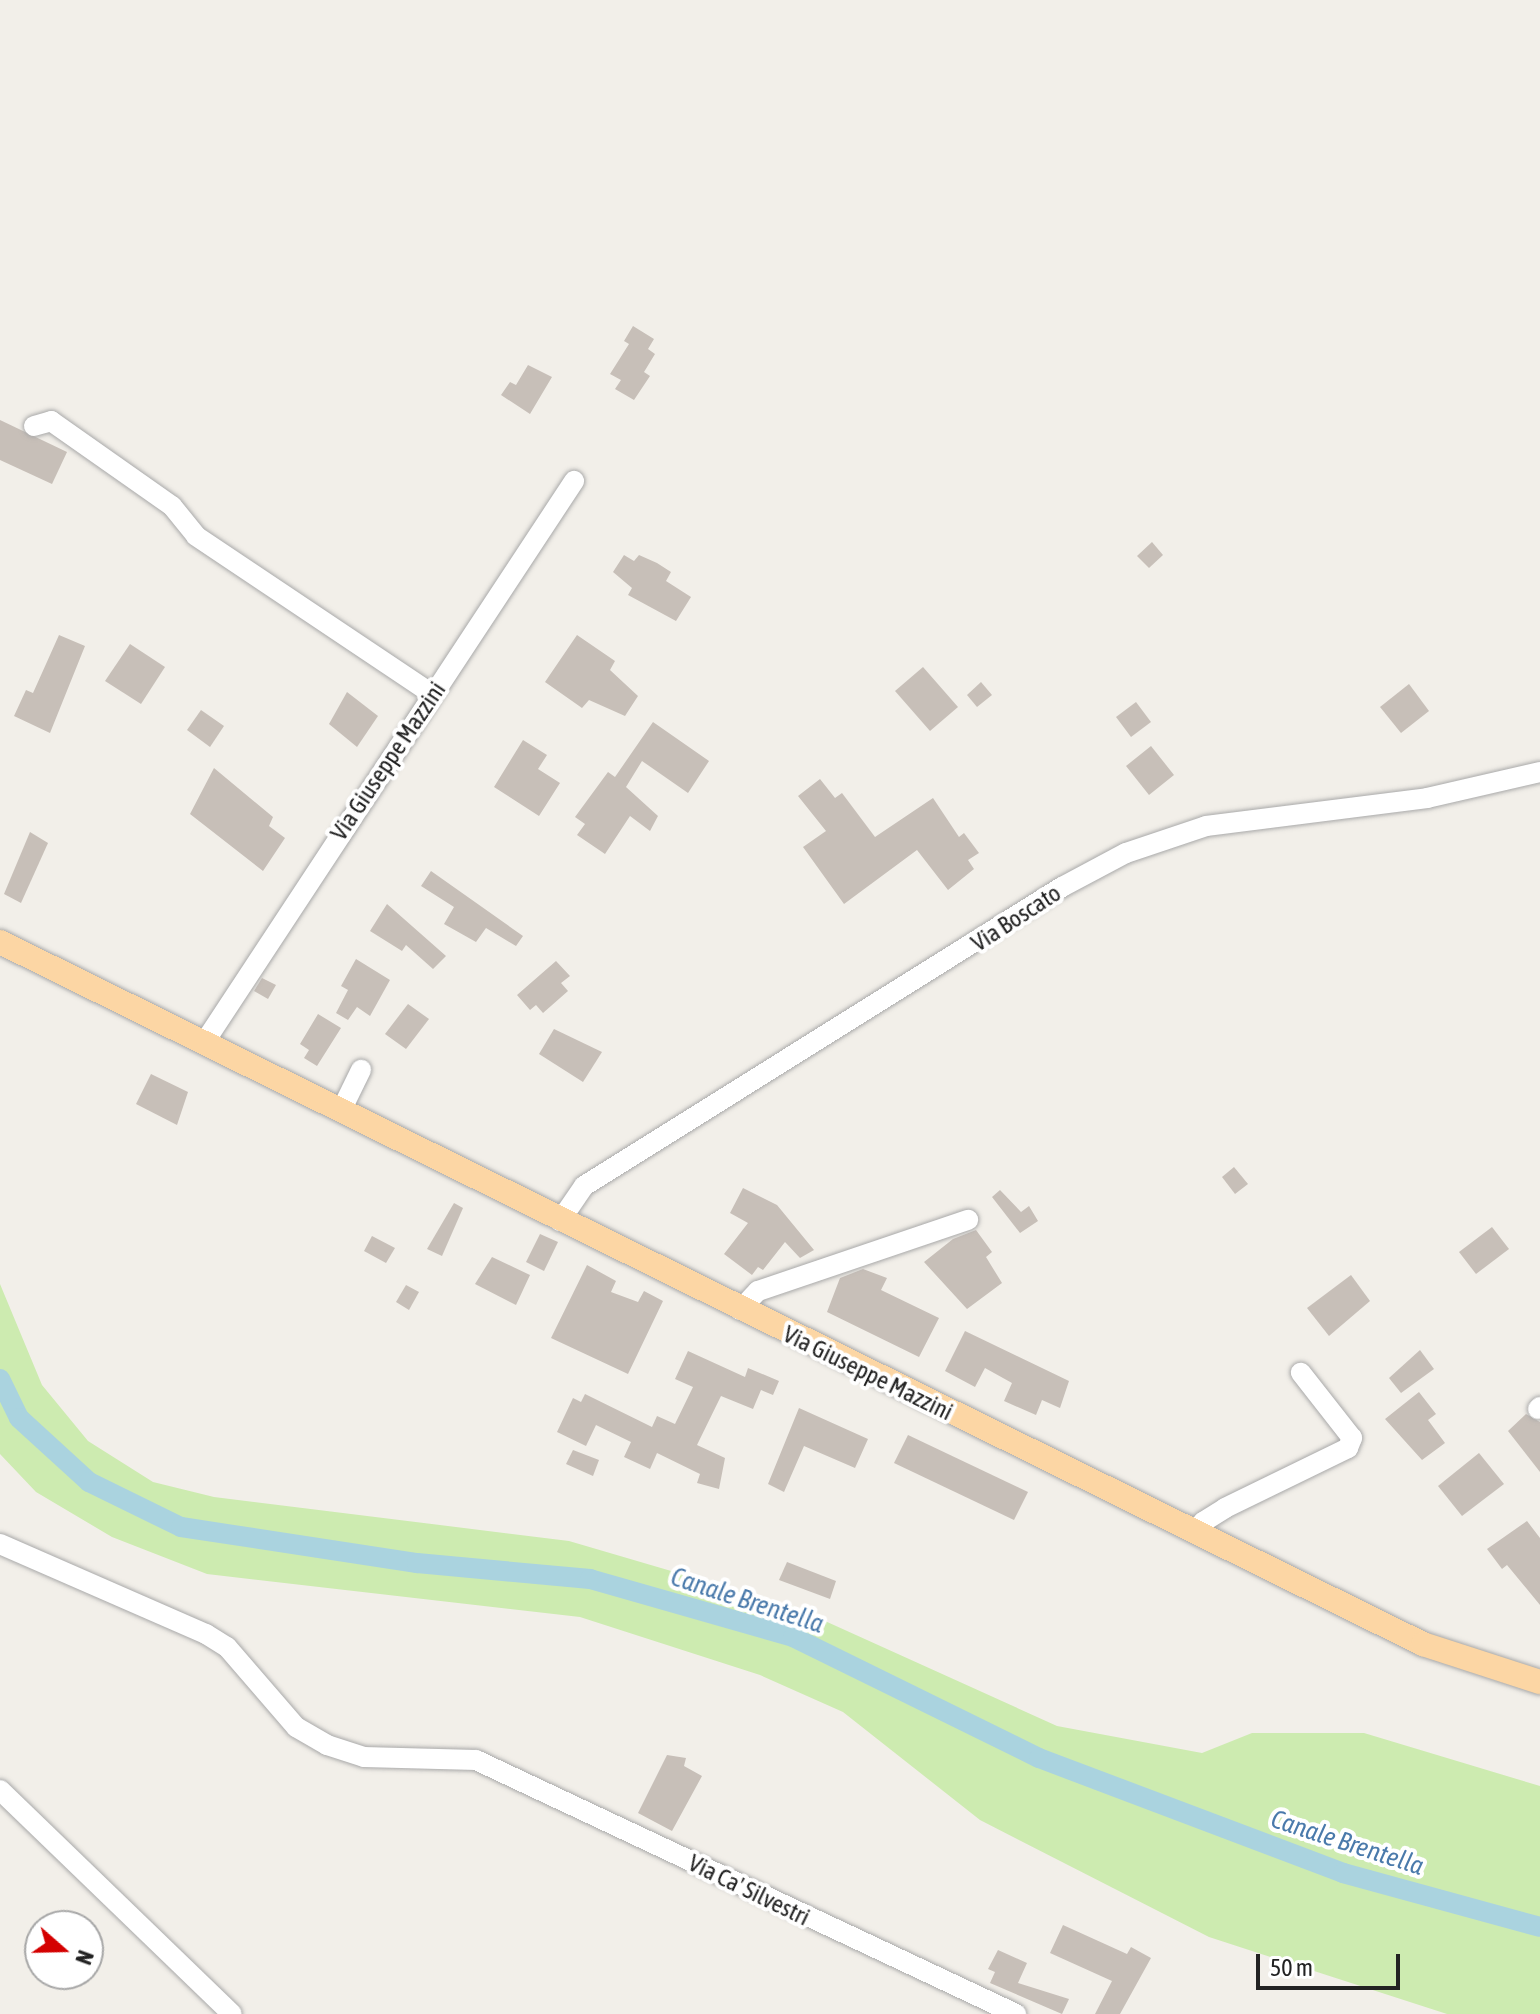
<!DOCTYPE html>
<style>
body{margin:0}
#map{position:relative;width:1540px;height:2014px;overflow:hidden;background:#f2efe9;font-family:"Asap Condensed",sans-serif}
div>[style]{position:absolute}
.grass>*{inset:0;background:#cdebb0}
.canal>*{height:20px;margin:-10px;padding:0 10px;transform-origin:10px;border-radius:10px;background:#aad3df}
.building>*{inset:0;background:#c7bfb8}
.roads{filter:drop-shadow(0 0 2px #a9a9a9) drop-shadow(0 0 2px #a9a9a9)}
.minor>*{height:20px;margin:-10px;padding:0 10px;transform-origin:10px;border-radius:10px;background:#fff}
.major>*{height:24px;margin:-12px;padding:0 12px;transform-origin:12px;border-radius:12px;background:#fcd6a4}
span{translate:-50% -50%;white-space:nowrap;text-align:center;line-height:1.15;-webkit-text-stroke:8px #fff;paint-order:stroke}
.street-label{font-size:24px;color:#222}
.water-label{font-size:26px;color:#4a7aab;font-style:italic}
.north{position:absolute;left:24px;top:1910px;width:80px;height:80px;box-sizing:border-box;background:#fff;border:2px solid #a7a7a7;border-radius:50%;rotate:110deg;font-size:22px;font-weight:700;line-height:32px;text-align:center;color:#222}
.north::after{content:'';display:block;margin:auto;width:28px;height:36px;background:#d40000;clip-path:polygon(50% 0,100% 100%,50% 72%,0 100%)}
.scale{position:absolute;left:1256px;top:1954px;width:144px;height:36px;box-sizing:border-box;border:4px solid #222;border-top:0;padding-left:10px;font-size:24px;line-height:28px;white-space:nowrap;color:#222;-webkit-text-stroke:6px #fff;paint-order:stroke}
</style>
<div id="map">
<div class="grass">
<div style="clip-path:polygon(0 1284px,42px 1385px,88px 1441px,153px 1482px,214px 1497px,569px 1541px,794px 1607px,1057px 1726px,1202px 1753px,1252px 1733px,1364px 1733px,1540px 1786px,1540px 2014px,1447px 2014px,1209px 1937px,980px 1820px,843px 1712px,760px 1675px,580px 1617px,207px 1574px,112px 1537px,36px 1492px,0 1454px)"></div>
</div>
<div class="canal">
<div style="left:0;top:1379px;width:43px;rotate:64deg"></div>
<div style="left:19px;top:1418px;width:95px;rotate:42.4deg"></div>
<div style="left:89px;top:1482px;width:102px;rotate:26.1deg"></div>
<div style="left:181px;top:1527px;width:239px;rotate:8.7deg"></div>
<div style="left:417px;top:1563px;width:174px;rotate:5.3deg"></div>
<div style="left:590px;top:1579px;width:211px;rotate:15.9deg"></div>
<div style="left:793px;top:1637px;width:274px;rotate:26.2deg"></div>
<div style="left:1039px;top:1758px;width:325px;rotate:20.7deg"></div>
<div style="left:1343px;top:1873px;width:204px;rotate:15.3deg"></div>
</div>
<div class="building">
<div style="clip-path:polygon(633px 326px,654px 339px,648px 349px,655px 354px,644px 372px,650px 376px,634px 400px,615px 389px,621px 380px,610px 374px,629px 344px,624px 341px)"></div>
<div style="clip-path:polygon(528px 365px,552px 377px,530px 414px,501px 395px,510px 382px,516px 385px)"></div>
<div style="clip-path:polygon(0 420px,67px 452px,52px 484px,0 460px)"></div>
<div style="clip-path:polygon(1152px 542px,1163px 555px,1149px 568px,1137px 556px)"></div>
<div style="clip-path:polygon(624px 555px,634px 561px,639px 555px,657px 563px,671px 572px,666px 581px,691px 597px,676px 621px,628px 595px,632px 588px,613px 572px)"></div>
<div style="clip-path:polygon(59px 635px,85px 646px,50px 733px,14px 716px,26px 690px,33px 693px)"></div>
<div style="clip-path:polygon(577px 635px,615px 661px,610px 670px,638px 696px,625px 716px,589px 700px,582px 708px,545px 682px)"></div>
<div style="clip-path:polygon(130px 644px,165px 667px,141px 704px,105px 681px)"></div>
<div style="clip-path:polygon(923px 667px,958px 707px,930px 731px,895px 691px)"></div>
<div style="clip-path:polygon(981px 682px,992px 695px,977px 707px,967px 695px)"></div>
<div style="clip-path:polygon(1409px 684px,1429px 711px,1401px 733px,1380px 707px)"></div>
<div style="clip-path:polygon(347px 692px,378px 716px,357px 747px,329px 724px)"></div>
<div style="clip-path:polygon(1136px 702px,1151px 722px,1131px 737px,1116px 717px)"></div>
<div style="clip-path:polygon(201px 710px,224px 726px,210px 747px,187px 730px)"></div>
<div style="clip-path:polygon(653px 722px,709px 761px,688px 793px,642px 761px,626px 787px,658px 816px,650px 831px,630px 816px,605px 854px,577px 835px,585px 824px,575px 817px,608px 772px,615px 777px)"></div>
<div style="clip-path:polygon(523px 740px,547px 755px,538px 769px,560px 783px,539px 816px,494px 787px)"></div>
<div style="clip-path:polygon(1151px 746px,1174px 775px,1149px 795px,1126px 766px)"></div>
<div style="clip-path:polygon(214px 768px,273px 817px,269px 826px,285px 838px,263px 871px,190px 814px)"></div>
<div style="clip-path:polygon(820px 779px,835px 798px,842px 793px,875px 837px,933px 798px,959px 837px,964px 833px,979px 853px,968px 860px,974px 869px,948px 890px,917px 850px,844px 904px,803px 847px,826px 831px,798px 796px)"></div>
<div style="clip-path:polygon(30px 832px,48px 843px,21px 903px,4px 894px)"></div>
<div style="clip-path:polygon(431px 871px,523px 936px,516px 946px,486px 928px,476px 942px,444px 924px,454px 907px,421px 886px)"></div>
<div style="clip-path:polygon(387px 904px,446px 956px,433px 969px,406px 945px,402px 951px,370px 931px)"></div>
<div style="clip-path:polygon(356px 959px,390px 980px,370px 1016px,357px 1007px,348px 1020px,336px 1013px,348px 990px,341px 986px)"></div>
<div style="clip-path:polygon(556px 961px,570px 976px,561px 983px,568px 991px,543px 1013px,536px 1005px,530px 1010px,517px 995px)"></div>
<div style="clip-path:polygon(262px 978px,276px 985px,268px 999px,254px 991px)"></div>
<div style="clip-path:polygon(408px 1004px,429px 1019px,406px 1049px,385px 1034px)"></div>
<div style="clip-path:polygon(318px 1014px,341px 1028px,317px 1066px,304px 1058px,309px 1050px,300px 1044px)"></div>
<div style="clip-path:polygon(554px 1029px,602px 1052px,583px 1082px,539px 1054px)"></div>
<div style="clip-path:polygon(151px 1074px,188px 1092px,177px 1125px,136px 1104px)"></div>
<div style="clip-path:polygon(1234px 1167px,1248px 1184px,1235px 1194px,1222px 1177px)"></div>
<div style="clip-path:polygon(743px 1188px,777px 1205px,814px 1250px,800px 1258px,785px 1242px,763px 1270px,758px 1267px,752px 1275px,724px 1254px,748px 1223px,730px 1213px)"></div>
<div style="clip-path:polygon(1000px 1190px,1021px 1212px,1029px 1206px,1038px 1221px,1020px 1233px,992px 1197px)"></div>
<div style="clip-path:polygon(454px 1203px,463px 1208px,442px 1256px,427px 1249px)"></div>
<div style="clip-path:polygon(1492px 1227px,1509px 1249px,1476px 1274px,1459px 1252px)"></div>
<div style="clip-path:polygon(976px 1230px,992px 1252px,986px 1257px,1002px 1283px,967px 1309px,924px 1262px,953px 1239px)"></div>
<div style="clip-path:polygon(540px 1234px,558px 1242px,544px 1271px,526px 1262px)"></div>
<div style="clip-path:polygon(372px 1236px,395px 1248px,386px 1263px,364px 1251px)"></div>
<div style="clip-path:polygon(492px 1257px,530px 1275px,516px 1305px,475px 1284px)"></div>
<div style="clip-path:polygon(587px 1265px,616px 1281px,611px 1292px,638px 1302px,644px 1291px,663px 1301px,628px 1374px,551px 1338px)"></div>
<div style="clip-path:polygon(863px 1269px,887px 1278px,881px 1290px,939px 1318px,919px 1357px,827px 1312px,840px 1278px)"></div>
<div style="clip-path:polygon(1351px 1275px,1370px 1301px,1329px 1336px,1307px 1308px)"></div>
<div style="clip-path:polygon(406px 1285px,419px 1292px,409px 1310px,396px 1302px)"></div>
<div style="clip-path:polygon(965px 1331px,1069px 1381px,1060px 1408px,1042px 1400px,1036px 1415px,1004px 1401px,1012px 1383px,985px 1368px,975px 1387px,945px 1371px)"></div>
<div style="clip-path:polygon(1420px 1350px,1434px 1369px,1401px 1393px,1389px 1378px)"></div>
<div style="clip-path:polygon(688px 1351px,745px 1377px,748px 1368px,779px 1381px,773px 1395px,761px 1390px,753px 1409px,721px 1396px,697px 1445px,725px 1458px,719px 1489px,697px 1483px,700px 1474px,657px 1453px,650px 1469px,624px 1457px,631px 1442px,596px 1425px,586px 1446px,557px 1432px,573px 1398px,581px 1402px,585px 1394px,652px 1427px,657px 1416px,675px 1424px,693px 1387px,675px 1379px)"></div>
<div style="clip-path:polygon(1419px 1392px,1436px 1414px,1428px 1420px,1445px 1443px,1422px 1460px,1385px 1419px)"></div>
<div style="clip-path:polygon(799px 1408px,868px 1439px,855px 1468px,804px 1446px,784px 1492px,768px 1484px)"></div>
<div style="clip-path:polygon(1526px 1414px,1540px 1422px,1540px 1472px,1508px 1431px)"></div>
<div style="clip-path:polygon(908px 1435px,1028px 1492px,1014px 1520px,894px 1463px)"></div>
<div style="clip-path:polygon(573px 1450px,599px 1460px,593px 1476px,566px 1464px)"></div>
<div style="clip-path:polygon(1479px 1453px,1504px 1484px,1462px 1516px,1438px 1486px)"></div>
<div style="clip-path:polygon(1527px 1521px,1540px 1538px,1540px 1605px,1507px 1565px,1502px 1569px,1487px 1549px)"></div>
<div style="clip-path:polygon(787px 1562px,836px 1581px,830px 1599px,779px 1580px)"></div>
<div style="clip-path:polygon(667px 1755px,686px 1758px,684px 1766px,702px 1776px,672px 1831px,638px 1813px)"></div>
<div style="clip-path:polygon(1063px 1925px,1127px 1954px,1131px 1947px,1151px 1958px,1120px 2014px,1095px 2014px,1112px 1981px,1050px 1953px)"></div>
<div style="clip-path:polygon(998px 1950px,1027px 1963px,1018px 1983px,1069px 1999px,1062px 2014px,990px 1983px,995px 1972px,988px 1969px)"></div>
</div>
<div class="roads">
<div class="minor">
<div style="left:34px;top:426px;width:18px;rotate:-16deg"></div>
<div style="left:51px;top:421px;width:148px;rotate:35.1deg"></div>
<div style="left:172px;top:506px;width:38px;rotate:51deg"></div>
<div style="left:196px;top:536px;width:284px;rotate:33.8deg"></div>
<div style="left:204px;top:1043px;width:673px;rotate:-56.64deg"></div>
<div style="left:341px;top:1111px;width:46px;rotate:-64deg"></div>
<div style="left:560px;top:1221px;width:42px;rotate:-55.6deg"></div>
<div style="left:584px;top:1186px;width:564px;rotate:-32.03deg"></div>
<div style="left:1062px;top:887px;width:72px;rotate:-28deg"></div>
<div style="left:1126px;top:853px;width:84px;rotate:-18.6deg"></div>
<div style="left:1206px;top:826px;width:223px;rotate:-7.2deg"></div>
<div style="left:1427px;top:798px;width:116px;rotate:-13deg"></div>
<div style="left:740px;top:1310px;width:26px;rotate:-47deg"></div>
<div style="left:758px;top:1291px;width:222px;rotate:-18.7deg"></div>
<div style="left:1538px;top:1409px;width:3px;rotate:-45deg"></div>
<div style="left:1196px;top:1534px;width:14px;rotate:-60deg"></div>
<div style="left:1203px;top:1522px;width:26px;rotate:-32deg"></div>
<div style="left:1225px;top:1508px;width:137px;rotate:-26deg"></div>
<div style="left:1348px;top:1448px;width:11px;rotate:-68deg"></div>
<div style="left:1352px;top:1438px;width:83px;rotate:-128.1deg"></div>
<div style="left:0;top:1544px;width:225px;rotate:23.6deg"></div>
<div style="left:206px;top:1634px;width:25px;rotate:32deg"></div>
<div style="left:227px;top:1647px;width:106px;rotate:49.2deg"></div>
<div style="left:296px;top:1727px;width:36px;rotate:30deg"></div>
<div style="left:327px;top:1745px;width:39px;rotate:18deg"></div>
<div style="left:364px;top:1757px;width:112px;rotate:1.5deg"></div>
<div style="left:476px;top:1760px;width:597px;rotate:25.19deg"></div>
<div style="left:0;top:1790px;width:322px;rotate:44deg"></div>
</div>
<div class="major">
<div style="left:0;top:942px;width:1587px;rotate:26.26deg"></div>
<div style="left:1423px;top:1644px;width:123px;rotate:18deg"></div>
</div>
</div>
<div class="street-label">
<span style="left:388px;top:761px;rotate:-56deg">Via Giuseppe Mazzini</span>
<span style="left:1016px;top:918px;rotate:-33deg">Via Boscato</span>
<span style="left:868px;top:1373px;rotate:26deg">Via Giuseppe Mazzini</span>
<span style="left:749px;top:1890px;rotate:26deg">Via Ca' Silvestri</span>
</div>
<div class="water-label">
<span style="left:747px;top:1601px;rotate:18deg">Canale Brentella</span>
<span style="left:1347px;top:1843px;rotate:18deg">Canale Brentella</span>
</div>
<div class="north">N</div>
<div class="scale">50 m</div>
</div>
